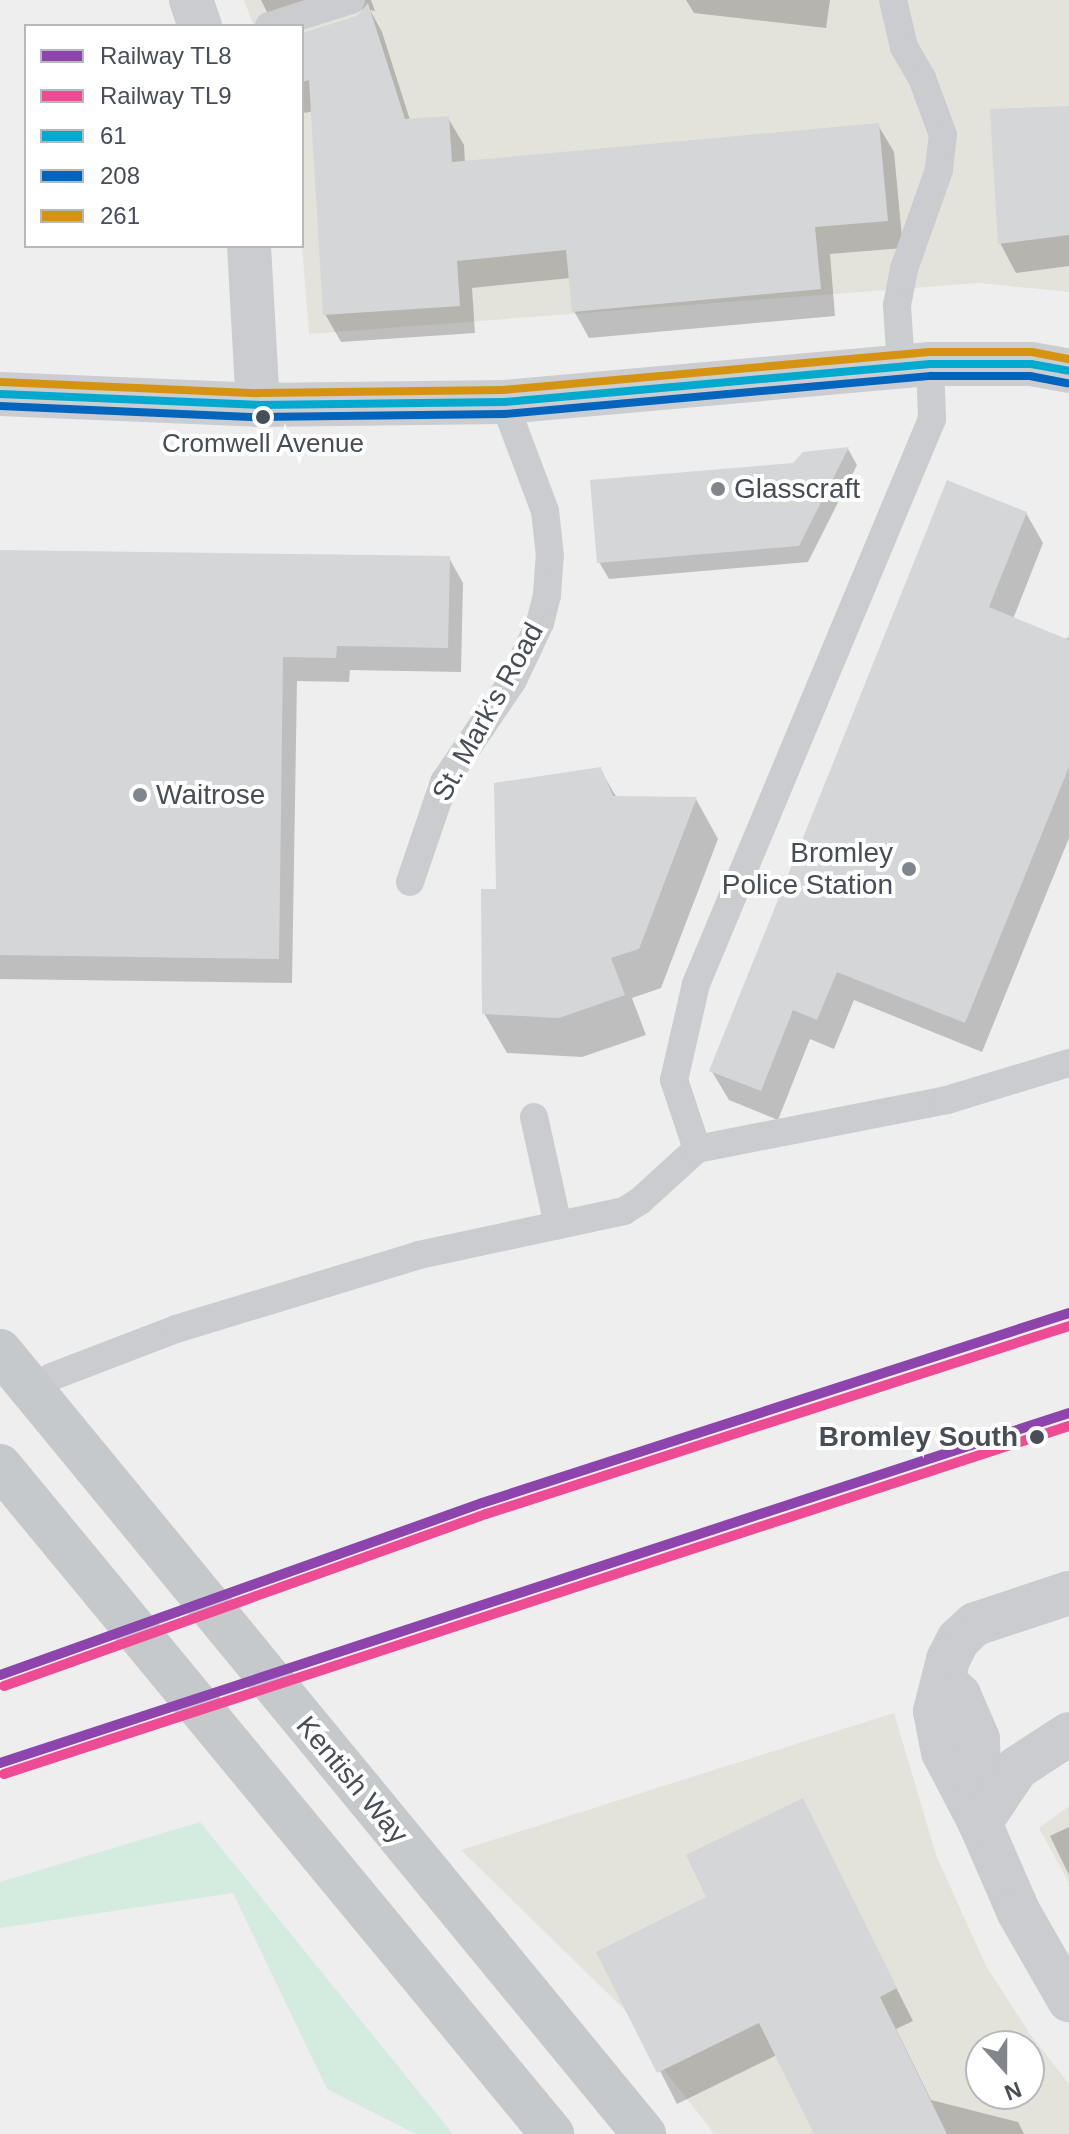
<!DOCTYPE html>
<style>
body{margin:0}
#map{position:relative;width:1069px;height:2134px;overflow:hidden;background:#eee;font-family:Helvetica,sans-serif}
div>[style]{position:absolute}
.commercial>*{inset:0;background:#e3e2db}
.green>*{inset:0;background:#d4ebe0}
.shadow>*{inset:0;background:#0003}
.building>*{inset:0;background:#d5d6d8}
.service>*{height:28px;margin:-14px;padding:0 14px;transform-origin:14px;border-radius:14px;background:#cacccf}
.minor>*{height:44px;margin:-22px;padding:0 22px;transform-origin:22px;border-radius:22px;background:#cacccf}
.secondary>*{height:44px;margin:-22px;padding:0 22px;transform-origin:22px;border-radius:22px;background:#cbcdd0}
.primary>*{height:44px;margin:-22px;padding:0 22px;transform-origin:22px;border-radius:22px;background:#c6c9cc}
.bus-1>*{height:8px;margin:-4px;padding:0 4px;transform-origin:4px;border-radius:4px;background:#00a9ce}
.bus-2>*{height:8px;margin:-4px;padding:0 4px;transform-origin:4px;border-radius:4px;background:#0065bd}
.bus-3>*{height:8px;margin:-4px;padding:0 4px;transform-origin:4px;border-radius:4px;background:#d49412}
.rail-1>*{height:10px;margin:-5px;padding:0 5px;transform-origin:5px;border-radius:5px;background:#8e44ad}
.rail-2>*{height:10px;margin:-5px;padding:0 5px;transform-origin:5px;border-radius:5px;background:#ee4b95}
.dots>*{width:22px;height:22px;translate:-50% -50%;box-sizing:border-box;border:4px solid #fff;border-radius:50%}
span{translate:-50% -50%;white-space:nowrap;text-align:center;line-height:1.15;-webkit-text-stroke:8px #fff;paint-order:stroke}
.bus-label{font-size:26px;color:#474e58}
.poi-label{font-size:28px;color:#474e58}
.left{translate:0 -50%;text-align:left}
.right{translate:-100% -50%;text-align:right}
.street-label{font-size:28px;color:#474e58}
.stop-label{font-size:28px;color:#474e58;font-weight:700}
.legend{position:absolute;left:24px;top:24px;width:280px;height:224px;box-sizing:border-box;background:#fff;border:2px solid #b5b8bc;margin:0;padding:10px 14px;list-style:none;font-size:24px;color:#474e58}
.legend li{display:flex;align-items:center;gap:16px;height:40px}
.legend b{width:40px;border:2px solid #b5b8bc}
.north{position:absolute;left:965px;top:2030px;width:80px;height:80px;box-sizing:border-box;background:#fff;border:2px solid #b5b8bc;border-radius:50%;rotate:159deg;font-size:22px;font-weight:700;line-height:32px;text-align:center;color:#474e58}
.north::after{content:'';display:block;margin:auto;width:28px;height:36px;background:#81868c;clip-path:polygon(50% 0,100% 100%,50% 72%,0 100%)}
</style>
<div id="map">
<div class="commercial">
<div style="clip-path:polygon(244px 0,1069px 0,1069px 292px,979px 283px,309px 334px,302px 246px,302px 26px,254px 26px)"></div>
<div style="clip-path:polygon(evenodd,894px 1713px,936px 1855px,986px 1966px,1030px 2034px,1069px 2084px,1069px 2134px,715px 2134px,664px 2070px,631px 2016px,461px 1850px,894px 1713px,981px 2046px,1029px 2046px,1029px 2094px,981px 2094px,981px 2046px)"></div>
<div style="clip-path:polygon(1069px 1806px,1069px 1883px,1039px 1828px)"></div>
</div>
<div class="green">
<div style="clip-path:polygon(200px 1822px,453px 2134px,416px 2134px,327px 2089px,233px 1893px,0 1928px,0 1882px)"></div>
</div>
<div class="shadow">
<div style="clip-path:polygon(261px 0,371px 0,375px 11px,370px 10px,382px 32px,410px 120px,448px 118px,464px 145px,465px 163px,878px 125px,894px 152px,903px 248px,830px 254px,835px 316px,589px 338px,574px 311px,570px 278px,472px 288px,475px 333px,341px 342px,325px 314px,313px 111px,305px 113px,302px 109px,302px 35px,357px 18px,365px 9px,274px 26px)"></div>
<div style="clip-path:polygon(686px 0,830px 0,826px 28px,694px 13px)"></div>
<div style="clip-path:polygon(1069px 108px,1069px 266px,1016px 273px,1000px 243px)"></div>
<div style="clip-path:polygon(848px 449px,857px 465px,808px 562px,609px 579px,599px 562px,794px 465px)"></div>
<div style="clip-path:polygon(1026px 513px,1043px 543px,1013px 619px,1064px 640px,1069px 637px,1069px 838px,982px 1052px,854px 1000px,834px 1049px,810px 1039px,778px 1120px,729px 1100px,711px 1070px)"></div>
<div style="clip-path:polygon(0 552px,449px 558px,463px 583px,461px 672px,350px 670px,349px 682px,297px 681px,292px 983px,0 979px)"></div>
<div style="clip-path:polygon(600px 769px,617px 798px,696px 799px,718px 839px,661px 988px,632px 998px,646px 1035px,582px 1057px,507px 1053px,484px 1013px,498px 891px)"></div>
<div style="clip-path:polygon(802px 1801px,913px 2021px,896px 2029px,931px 2100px,1018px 2122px,1024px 2134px,816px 2134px,777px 2055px,677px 2104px,599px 1952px,709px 1898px)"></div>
<div style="clip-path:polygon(1069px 1827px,1069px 1875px,1050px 1836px)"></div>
</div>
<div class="building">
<div style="clip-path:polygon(368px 3px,405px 119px,449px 116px,452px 162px,879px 123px,888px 221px,815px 227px,821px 289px,572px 312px,566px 250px,457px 261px,460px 306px,323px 315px,309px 80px,302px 82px,302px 33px,357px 16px)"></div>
<div style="clip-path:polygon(1069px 106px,1069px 235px,998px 244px,990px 109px)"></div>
<div style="clip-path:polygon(849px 447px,799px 546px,597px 563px,590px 480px,793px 463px,803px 452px)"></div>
<div style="clip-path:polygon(947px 480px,1027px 512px,989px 607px,1069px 640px,1069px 767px,965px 1023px,837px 972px,817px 1020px,793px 1010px,761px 1091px,709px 1071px)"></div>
<div style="clip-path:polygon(0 550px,450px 556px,448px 648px,337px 646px,336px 658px,283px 657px,279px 959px,0 955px)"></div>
<div style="clip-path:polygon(601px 767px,613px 796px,697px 797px,639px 949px,611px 958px,625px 995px,559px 1018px,482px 1014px,481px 889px,496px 889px,494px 783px)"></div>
<div style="clip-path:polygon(803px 1798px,897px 1988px,880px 1997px,947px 2134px,814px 2134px,759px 2023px,657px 2073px,596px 1952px,706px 1897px,686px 1855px)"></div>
</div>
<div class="service">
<div style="left:893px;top:0;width:48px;rotate:76.8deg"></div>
<div style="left:904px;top:47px;width:36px;rotate:60deg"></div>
<div style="left:922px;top:78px;width:61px;rotate:69.8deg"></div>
<div style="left:943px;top:135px;width:35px;rotate:97deg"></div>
<div style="left:939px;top:170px;width:105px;rotate:109.5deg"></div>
<div style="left:904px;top:269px;width:38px;rotate:101deg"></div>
<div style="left:897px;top:306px;width:60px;rotate:86.2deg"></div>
<div style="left:269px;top:26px;width:86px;rotate:-17.6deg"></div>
<div style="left:410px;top:882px;width:106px;rotate:-71.2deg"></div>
<div style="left:444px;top:782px;width:123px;rotate:-55.9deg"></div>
<div style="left:513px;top:680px;width:63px;rotate:-64.7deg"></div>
<div style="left:540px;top:623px;width:29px;rotate:-76deg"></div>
<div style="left:547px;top:595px;width:39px;rotate:-86deg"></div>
<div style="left:550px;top:556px;width:45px;rotate:-96.3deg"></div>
<div style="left:545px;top:511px;width:116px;rotate:-110.6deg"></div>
<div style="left:534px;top:1117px;width:111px;rotate:77.5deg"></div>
<div style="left:697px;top:1149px;width:73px;rotate:-108.4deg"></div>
<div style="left:674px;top:1080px;width:98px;rotate:-77.1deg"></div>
<div style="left:696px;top:984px;width:612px;rotate:-67.33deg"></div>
<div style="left:932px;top:419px;width:55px;rotate:-92.1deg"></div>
<div style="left:51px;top:1377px;width:134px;rotate:-21deg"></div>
<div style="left:176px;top:1329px;width:254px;rotate:-16.9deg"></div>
<div style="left:419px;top:1255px;width:210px;rotate:-12.1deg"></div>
<div style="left:624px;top:1211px;width:19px;rotate:-32deg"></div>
<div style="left:640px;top:1201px;width:77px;rotate:-42.4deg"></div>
<div style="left:697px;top:1149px;width:255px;rotate:-11.1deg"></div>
<div style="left:947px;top:1100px;width:127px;rotate:-16.9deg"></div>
</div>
<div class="minor">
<div style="left:191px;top:0;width:28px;rotate:71deg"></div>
<div style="left:249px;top:246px;width:159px;rotate:86.8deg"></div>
<div style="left:1069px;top:1593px;width:99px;rotate:161.7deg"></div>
<div style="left:975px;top:1624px;width:23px;rotate:137deg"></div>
<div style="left:958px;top:1640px;width:22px;rotate:117deg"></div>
<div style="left:948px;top:1660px;width:53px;rotate:104.3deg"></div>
<div style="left:935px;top:1711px;width:42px;rotate:79deg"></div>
<div style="left:943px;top:1752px;width:80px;rotate:62.5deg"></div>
<div style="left:980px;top:1823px;width:96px;rotate:66.6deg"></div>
<div style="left:1018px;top:1911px;width:103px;rotate:60.2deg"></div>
<div style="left:943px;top:1680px;width:22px;rotate:43deg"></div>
<div style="left:959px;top:1695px;width:48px;rotate:66.6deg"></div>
<div style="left:978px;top:1739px;width:75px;rotate:88.5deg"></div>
<div style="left:980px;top:1823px;width:66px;rotate:-56.1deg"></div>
<div style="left:1017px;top:1768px;width:62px;rotate:-33.2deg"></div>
</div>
<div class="secondary">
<div style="left:0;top:394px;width:258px;rotate:2.4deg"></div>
<div style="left:258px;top:405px;width:246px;rotate:-0.7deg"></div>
<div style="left:504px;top:402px;width:428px;rotate:-5.1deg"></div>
<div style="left:930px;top:364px;width:101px"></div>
<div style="left:1031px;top:364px;width:39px;rotate:10deg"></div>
</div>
<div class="primary">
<div style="left:0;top:1351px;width:1014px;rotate:50.56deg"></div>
<div style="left:0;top:1466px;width:867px;rotate:50.43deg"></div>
</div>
<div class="bus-1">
<div style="left:0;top:394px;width:258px;rotate:2.4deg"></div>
<div style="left:258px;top:405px;width:246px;rotate:-0.7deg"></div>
<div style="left:504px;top:402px;width:428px;rotate:-5.1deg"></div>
<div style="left:930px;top:364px;width:101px"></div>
<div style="left:1031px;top:364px;width:39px;rotate:10deg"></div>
</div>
<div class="bus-2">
<div style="left:0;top:406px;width:257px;rotate:2.5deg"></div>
<div style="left:257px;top:417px;width:247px;rotate:-0.7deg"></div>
<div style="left:504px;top:414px;width:429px;rotate:-5.1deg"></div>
<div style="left:931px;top:376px;width:99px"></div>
<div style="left:1030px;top:376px;width:38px;rotate:11deg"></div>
</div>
<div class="bus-3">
<div style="left:1px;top:382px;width:257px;rotate:2.5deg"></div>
<div style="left:258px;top:393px;width:245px;rotate:-0.7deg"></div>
<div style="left:503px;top:390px;width:428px;rotate:-5.1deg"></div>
<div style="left:929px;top:352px;width:103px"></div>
<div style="left:1032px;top:352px;width:38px;rotate:11deg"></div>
</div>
<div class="rail-1">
<div style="left:0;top:1675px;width:512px;rotate:-19.64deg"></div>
<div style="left:482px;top:1503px;width:617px;rotate:-17.94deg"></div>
<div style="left:0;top:1763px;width:1125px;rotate:-18.13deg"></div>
</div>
<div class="rail-2">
<div style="left:4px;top:1686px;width:512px;rotate:-19.64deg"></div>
<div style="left:486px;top:1514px;width:613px;rotate:-17.87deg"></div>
<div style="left:4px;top:1774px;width:1120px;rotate:-18.1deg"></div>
</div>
<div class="dots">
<div style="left:263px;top:417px;background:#474e58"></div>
<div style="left:718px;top:489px;background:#81868c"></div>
<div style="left:140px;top:795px;background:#81868c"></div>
<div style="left:909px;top:869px;background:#81868c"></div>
<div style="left:1037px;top:1437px;background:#474e58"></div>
</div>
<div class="bus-label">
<span style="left:263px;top:444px">Cromwell Avenue</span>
</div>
<div class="poi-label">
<span class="left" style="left:734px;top:489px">Glasscraft</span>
<span class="left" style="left:156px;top:795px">Waitrose</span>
<span class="right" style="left:893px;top:869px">Bromley<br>Police Station</span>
</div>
<div class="street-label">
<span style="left:488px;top:712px;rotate:-61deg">St. Mark's Road</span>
<span style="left:352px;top:1780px;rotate:50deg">Kentish Way</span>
</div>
<div class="stop-label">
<span class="right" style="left:1018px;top:1437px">Bromley South</span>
</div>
<ul class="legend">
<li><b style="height:10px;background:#8e44ad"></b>Railway TL8</li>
<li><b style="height:10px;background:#ee4b95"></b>Railway TL9</li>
<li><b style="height:10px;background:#00a9ce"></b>61</li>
<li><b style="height:10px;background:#0065bd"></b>208</li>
<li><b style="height:10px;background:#d49412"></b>261</li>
</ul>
<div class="north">N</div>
</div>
